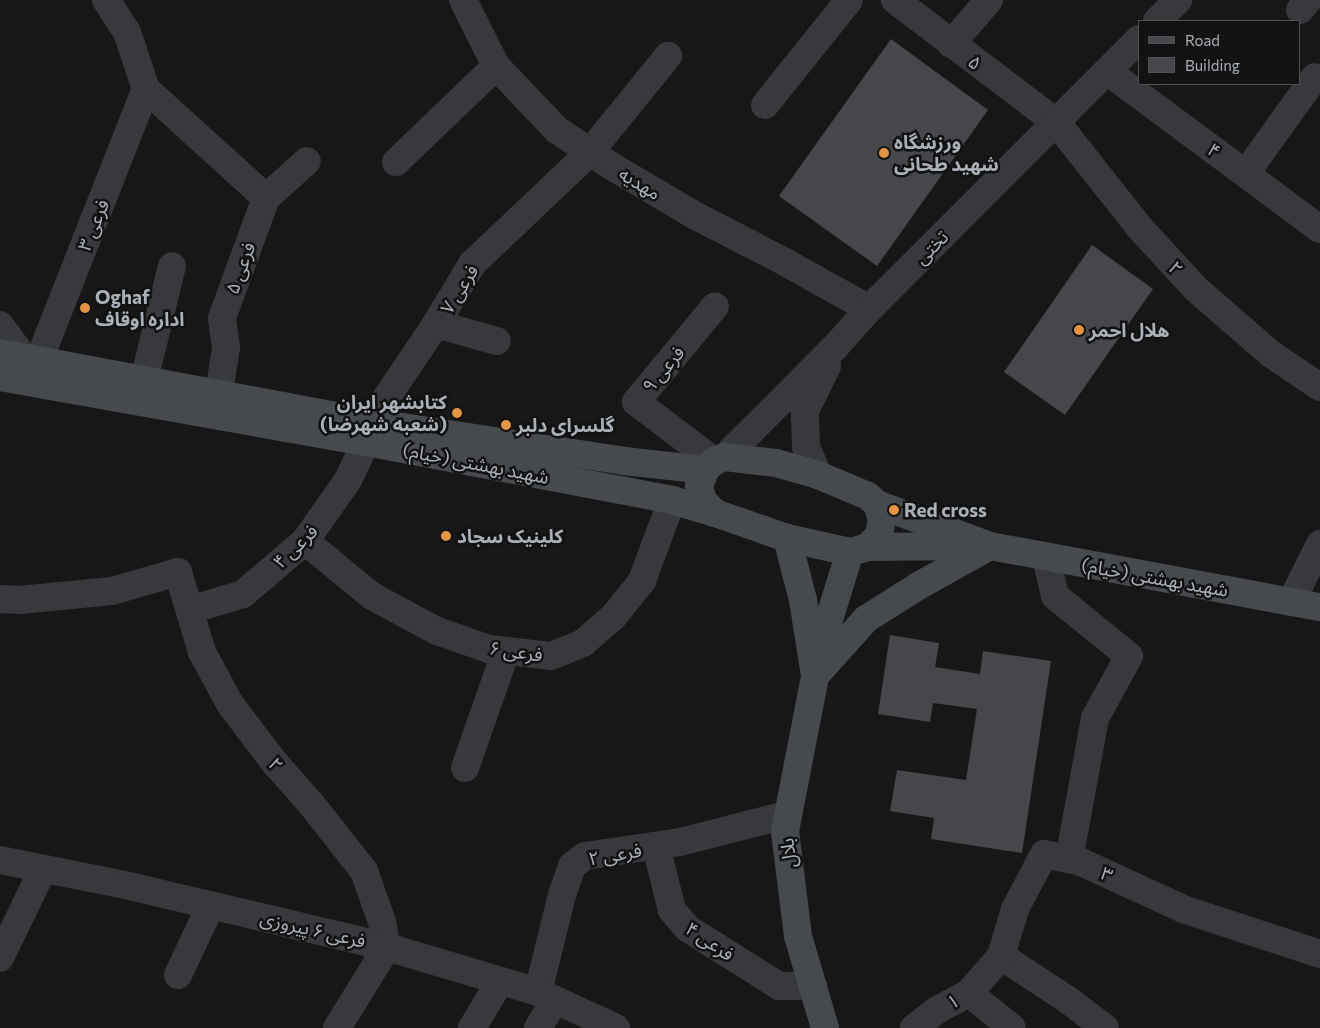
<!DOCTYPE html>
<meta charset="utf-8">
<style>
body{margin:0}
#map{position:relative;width:1320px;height:1028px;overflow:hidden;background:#171718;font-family:Commissioner,"Noto Sans Arabic",sans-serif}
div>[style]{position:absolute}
.building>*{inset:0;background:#46474b}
.minor>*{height:28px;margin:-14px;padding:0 14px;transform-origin:14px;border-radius:14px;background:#38393d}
.tertiary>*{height:28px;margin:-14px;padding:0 14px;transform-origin:14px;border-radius:14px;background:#38393d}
.secondary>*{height:28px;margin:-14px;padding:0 14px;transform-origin:14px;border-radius:14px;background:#46494d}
.dots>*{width:14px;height:14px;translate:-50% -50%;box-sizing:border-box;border:2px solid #121213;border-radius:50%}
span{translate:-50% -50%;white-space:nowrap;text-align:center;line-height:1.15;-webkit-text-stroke:5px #121213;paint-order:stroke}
.street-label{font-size:19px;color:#aab0b7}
.poi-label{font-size:19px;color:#aab0b7;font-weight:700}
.left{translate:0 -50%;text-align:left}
.right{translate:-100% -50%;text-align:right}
.legend{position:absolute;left:1138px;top:20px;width:162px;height:65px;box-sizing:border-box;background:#121213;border:1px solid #4f5155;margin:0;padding:6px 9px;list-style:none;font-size:15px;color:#aab0b7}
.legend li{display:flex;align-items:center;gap:10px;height:25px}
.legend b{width:25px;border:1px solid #4f5155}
</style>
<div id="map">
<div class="building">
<div style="clip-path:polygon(891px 39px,988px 110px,877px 266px,779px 196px)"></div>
<div style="clip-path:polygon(1092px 245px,1153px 289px,1065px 415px,1004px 372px)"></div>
<div style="clip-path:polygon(890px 635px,939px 643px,935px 667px,980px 674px,983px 651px,1051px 661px,1022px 853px,931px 839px,934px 818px,890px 811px,897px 770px,966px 780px,977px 709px,933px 703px,930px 722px,878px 714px)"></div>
</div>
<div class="minor">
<div style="left:106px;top:0;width:38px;rotate:57deg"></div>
<div style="left:127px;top:32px;width:60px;rotate:71.6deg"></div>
<div style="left:146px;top:89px;width:162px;rotate:42.2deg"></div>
<div style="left:463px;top:0;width:74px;rotate:63.4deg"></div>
<div style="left:496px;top:66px;width:88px;rotate:46.4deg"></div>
<div style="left:557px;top:130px;width:67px;rotate:33.5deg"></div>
<div style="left:613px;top:167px;width:96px;rotate:30.6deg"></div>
<div style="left:696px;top:216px;width:100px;rotate:27.3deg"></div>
<div style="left:785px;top:262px;width:96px;rotate:29.2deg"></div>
<div style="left:895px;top:0;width:203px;rotate:37.2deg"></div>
<div style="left:1057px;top:123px;width:132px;rotate:51.7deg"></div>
<div style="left:1139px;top:227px;width:83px;rotate:47.4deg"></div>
<div style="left:1195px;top:288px;width:101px;rotate:41deg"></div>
<div style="left:1271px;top:354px;width:59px;rotate:34deg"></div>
<div style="left:1300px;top:10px;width:13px;rotate:-51deg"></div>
<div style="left:951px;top:44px;width:58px;rotate:-49.2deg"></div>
<div style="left:1107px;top:71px;width:265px;rotate:36.6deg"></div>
<div style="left:765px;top:105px;width:134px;rotate:-51.3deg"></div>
<div style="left:396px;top:162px;width:139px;rotate:-43.8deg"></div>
<div style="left:1246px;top:173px;width:118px;rotate:-54.3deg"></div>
<div style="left:436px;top:324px;width:63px;rotate:15.6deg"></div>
<div style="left:39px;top:360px;width:291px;rotate:-68.5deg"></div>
<div style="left:144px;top:380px;width:117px;rotate:-76.2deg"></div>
<div style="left:219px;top:394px;width:48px;rotate:-81.5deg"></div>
<div style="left:226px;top:347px;width:29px;rotate:-98deg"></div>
<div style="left:222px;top:318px;width:128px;rotate:-69.9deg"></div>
<div style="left:266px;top:198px;width:55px;rotate:-42.1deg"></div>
<div style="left:370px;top:422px;width:118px;rotate:-56deg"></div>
<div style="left:436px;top:324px;width:70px;rotate:-59deg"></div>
<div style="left:472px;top:264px;width:163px;rotate:-43.5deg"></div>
<div style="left:590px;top:152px;width:124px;rotate:-50.9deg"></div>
<div style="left:714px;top:461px;width:98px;rotate:-142.9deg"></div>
<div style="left:636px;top:402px;width:124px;rotate:-50.5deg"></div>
<div style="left:305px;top:541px;width:87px;rotate:39.4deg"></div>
<div style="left:372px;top:596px;width:74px;rotate:28.3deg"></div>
<div style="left:437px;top:631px;width:55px;rotate:19.1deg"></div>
<div style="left:489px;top:649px;width:62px;rotate:6.4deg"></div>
<div style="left:551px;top:656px;width:35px;rotate:-22deg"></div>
<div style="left:583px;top:643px;width:40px;rotate:-41deg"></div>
<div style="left:613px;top:617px;width:46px;rotate:-51.1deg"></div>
<div style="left:642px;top:581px;width:86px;rotate:-69.7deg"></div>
<div style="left:1046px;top:557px;width:40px;rotate:77deg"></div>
<div style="left:1055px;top:596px;width:95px;rotate:39deg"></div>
<div style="left:1129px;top:656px;width:71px;rotate:118.7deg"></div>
<div style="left:1095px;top:718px;width:143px;rotate:100.4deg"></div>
<div style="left:178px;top:572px;width:84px;rotate:73.3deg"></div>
<div style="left:202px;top:652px;width:59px;rotate:61.7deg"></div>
<div style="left:230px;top:704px;width:73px;rotate:52.8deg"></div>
<div style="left:274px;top:762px;width:57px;rotate:48.5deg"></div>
<div style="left:312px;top:805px;width:84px;rotate:51.8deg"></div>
<div style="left:364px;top:871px;width:54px;rotate:70.6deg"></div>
<div style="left:382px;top:922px;width:25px;rotate:79deg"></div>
<div style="left:387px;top:947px;width:95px;rotate:121.7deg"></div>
<div style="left:1291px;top:602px;width:65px;rotate:-63.4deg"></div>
<div style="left:190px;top:610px;width:55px;rotate:-16.8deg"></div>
<div style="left:243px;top:594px;width:82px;rotate:-40.5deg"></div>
<div style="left:305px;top:541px;width:75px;rotate:-54.8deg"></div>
<div style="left:348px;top:480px;width:42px;rotate:-64.7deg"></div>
<div style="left:465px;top:768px;width:124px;rotate:-70.7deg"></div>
<div style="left:656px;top:846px;width:66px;rotate:76deg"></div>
<div style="left:672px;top:910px;width:23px;rotate:50deg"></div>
<div style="left:687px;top:928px;width:109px;rotate:32.2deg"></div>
<div style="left:779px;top:986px;width:34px"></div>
<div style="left:1001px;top:956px;width:80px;rotate:33.3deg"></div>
<div style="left:1068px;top:1000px;width:46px;rotate:37.1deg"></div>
<div style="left:0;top:958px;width:99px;rotate:-64.2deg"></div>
<div style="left:178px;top:975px;width:77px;rotate:-64.8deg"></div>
<div style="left:538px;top:992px;width:100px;rotate:-76.1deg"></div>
<div style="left:562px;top:895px;width:31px;rotate:-71deg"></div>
<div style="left:572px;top:866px;width:16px;rotate:-38deg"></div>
<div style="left:585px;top:856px;width:96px;rotate:-8.4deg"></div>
<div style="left:680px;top:842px;width:109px;rotate:-14.3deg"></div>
<div style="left:969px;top:993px;width:55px;rotate:39.1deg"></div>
<div style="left:472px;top:1028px;width:55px;rotate:-59.2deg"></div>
<div style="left:538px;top:1028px;width:33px;rotate:-59deg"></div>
<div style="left:914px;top:1028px;width:29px;rotate:-38deg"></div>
<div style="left:937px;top:1010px;width:36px;rotate:-28deg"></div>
<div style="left:969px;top:993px;width:49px;rotate:-49.1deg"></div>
<div style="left:1001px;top:956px;width:49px;rotate:-73.4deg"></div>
<div style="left:1015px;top:909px;width:62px;rotate:-62.2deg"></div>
<div style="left:1044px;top:854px;width:38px;rotate:12deg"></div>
<div style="left:1081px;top:862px;width:112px;rotate:24.7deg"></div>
<div style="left:1183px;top:909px;width:144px;rotate:18.2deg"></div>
</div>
<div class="tertiary">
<div style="left:1157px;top:21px;width:30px;rotate:-45deg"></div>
<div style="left:0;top:325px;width:39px;rotate:54deg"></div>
<div style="left:725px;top:457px;width:157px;rotate:-45deg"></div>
<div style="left:836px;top:346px;width:50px;rotate:-48.3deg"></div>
<div style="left:869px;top:309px;width:382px;rotate:-45deg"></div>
<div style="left:818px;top:475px;width:30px;rotate:-113deg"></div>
<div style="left:806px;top:447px;width:36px;rotate:-92deg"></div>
<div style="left:805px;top:411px;width:50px;rotate:-63.9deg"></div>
<div style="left:0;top:599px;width:20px;rotate:3deg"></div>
<div style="left:20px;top:600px;width:92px;rotate:-5.6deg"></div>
<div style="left:112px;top:591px;width:69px;rotate:-16.1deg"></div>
<div style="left:0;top:860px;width:127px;rotate:11.3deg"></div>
<div style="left:125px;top:885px;width:269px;rotate:13.3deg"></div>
<div style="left:387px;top:947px;width:158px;rotate:16.6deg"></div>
<div style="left:538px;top:992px;width:86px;rotate:24.8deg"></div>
</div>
<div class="secondary">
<div style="left:0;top:353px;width:376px;rotate:10.6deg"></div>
<div style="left:370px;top:422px;width:257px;rotate:8.7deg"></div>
<div style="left:624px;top:461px;width:81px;rotate:6.3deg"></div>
<div style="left:0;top:377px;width:372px;rotate:10.1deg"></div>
<div style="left:366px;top:442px;width:311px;rotate:10.7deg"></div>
<div style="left:672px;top:500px;width:45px;rotate:16.8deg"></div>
<div style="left:725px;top:457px;width:51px;rotate:6.7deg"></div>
<div style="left:776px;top:463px;width:44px;rotate:15.9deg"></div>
<div style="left:818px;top:475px;width:54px;rotate:22.8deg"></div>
<div style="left:868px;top:496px;width:12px;rotate:42deg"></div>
<div style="left:877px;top:504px;width:16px;rotate:72deg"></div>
<div style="left:882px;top:519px;width:16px;rotate:101deg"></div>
<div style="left:879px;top:535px;width:16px;rotate:133deg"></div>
<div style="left:868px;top:547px;width:19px;rotate:164deg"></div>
<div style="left:850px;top:552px;width:65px;rotate:-167.5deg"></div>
<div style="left:787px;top:538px;width:76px;rotate:-160.9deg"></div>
<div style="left:715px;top:513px;width:17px;rotate:-135deg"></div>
<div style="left:703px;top:501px;width:16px;rotate:-105deg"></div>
<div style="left:699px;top:486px;width:17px;rotate:-69deg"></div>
<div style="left:705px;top:470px;width:13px;rotate:-45deg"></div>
<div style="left:714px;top:461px;width:12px;rotate:-20deg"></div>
<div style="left:877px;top:504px;width:121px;rotate:20.4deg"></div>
<div style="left:990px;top:546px;width:336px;rotate:10.5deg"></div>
<div style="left:787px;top:538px;width:64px;rotate:75.5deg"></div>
<div style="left:803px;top:600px;width:77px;rotate:81deg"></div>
<div style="left:815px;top:676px;width:48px;rotate:-76.8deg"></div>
<div style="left:826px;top:629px;width:81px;rotate:-72.7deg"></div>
<div style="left:868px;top:547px;width:105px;rotate:-0.5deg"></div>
<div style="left:825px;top:1028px;width:96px;rotate:-106.4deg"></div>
<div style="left:798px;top:936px;width:106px;rotate:-97.1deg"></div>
<div style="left:785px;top:831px;width:158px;rotate:-79deg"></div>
<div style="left:815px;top:676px;width:76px;rotate:-48.2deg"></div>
<div style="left:866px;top:619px;width:64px;rotate:-32.2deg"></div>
<div style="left:920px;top:585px;width:80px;rotate:-29.1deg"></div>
</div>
<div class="dots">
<div style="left:884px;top:153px;background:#e39544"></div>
<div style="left:85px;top:308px;background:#e39544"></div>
<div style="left:1079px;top:330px;background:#e39544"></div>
<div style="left:457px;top:413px;background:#e39544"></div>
<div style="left:506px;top:425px;background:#e39544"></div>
<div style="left:894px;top:510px;background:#e39544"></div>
<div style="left:446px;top:536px;background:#e39544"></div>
</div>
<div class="street-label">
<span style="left:975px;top:62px;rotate:37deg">۵</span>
<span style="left:1214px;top:150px;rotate:37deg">۴</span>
<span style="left:640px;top:183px;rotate:31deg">مهدیه</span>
<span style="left:93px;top:225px;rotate:-68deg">فرعی ۳</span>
<span style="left:931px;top:247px;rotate:-45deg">تختی</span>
<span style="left:240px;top:268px;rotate:-70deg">فرعی ۵</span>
<span style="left:1176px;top:268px;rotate:47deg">۲</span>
<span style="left:459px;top:289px;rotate:-58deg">فرعی ۷</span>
<span style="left:663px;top:369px;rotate:-50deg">فرعی ۹</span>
<span style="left:476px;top:463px;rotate:11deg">شهید بهشتی (خیام)</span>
<span style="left:295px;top:546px;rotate:-44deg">فرعی ۴</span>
<span style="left:1155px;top:577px;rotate:10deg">شهید بهشتی (خیام)</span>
<span style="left:516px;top:651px;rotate:8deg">فرعی ۶</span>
<span style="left:276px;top:764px;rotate:50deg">۲</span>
<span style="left:788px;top:853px;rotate:-97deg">بلال</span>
<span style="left:615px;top:854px;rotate:-10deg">فرعی ۲</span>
<span style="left:1107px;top:874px;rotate:25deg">۳</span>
<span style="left:313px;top:929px;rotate:13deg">فرعی ۶ پیروزی</span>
<span style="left:710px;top:941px;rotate:34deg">فرعی ۴</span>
<span style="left:953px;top:1001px;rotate:-27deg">۱</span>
</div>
<div class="poi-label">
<span class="left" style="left:894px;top:153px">ورزشگاه<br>شهید طحانی</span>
<span class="left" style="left:95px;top:308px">Oghaf<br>اداره اوقاف</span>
<span class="left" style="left:1089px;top:330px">هلال احمر</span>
<span class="right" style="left:447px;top:413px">کتابشهر ایران<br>(شعبه شهرضا)</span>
<span class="left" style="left:516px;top:425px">گلسرای دلبر</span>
<span class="left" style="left:904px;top:510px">Red cross</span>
<span class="left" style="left:457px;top:536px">کلینیک سجاد</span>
</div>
<ul class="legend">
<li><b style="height:6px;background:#46494d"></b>Road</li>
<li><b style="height:14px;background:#46474b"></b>Building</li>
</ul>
</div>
